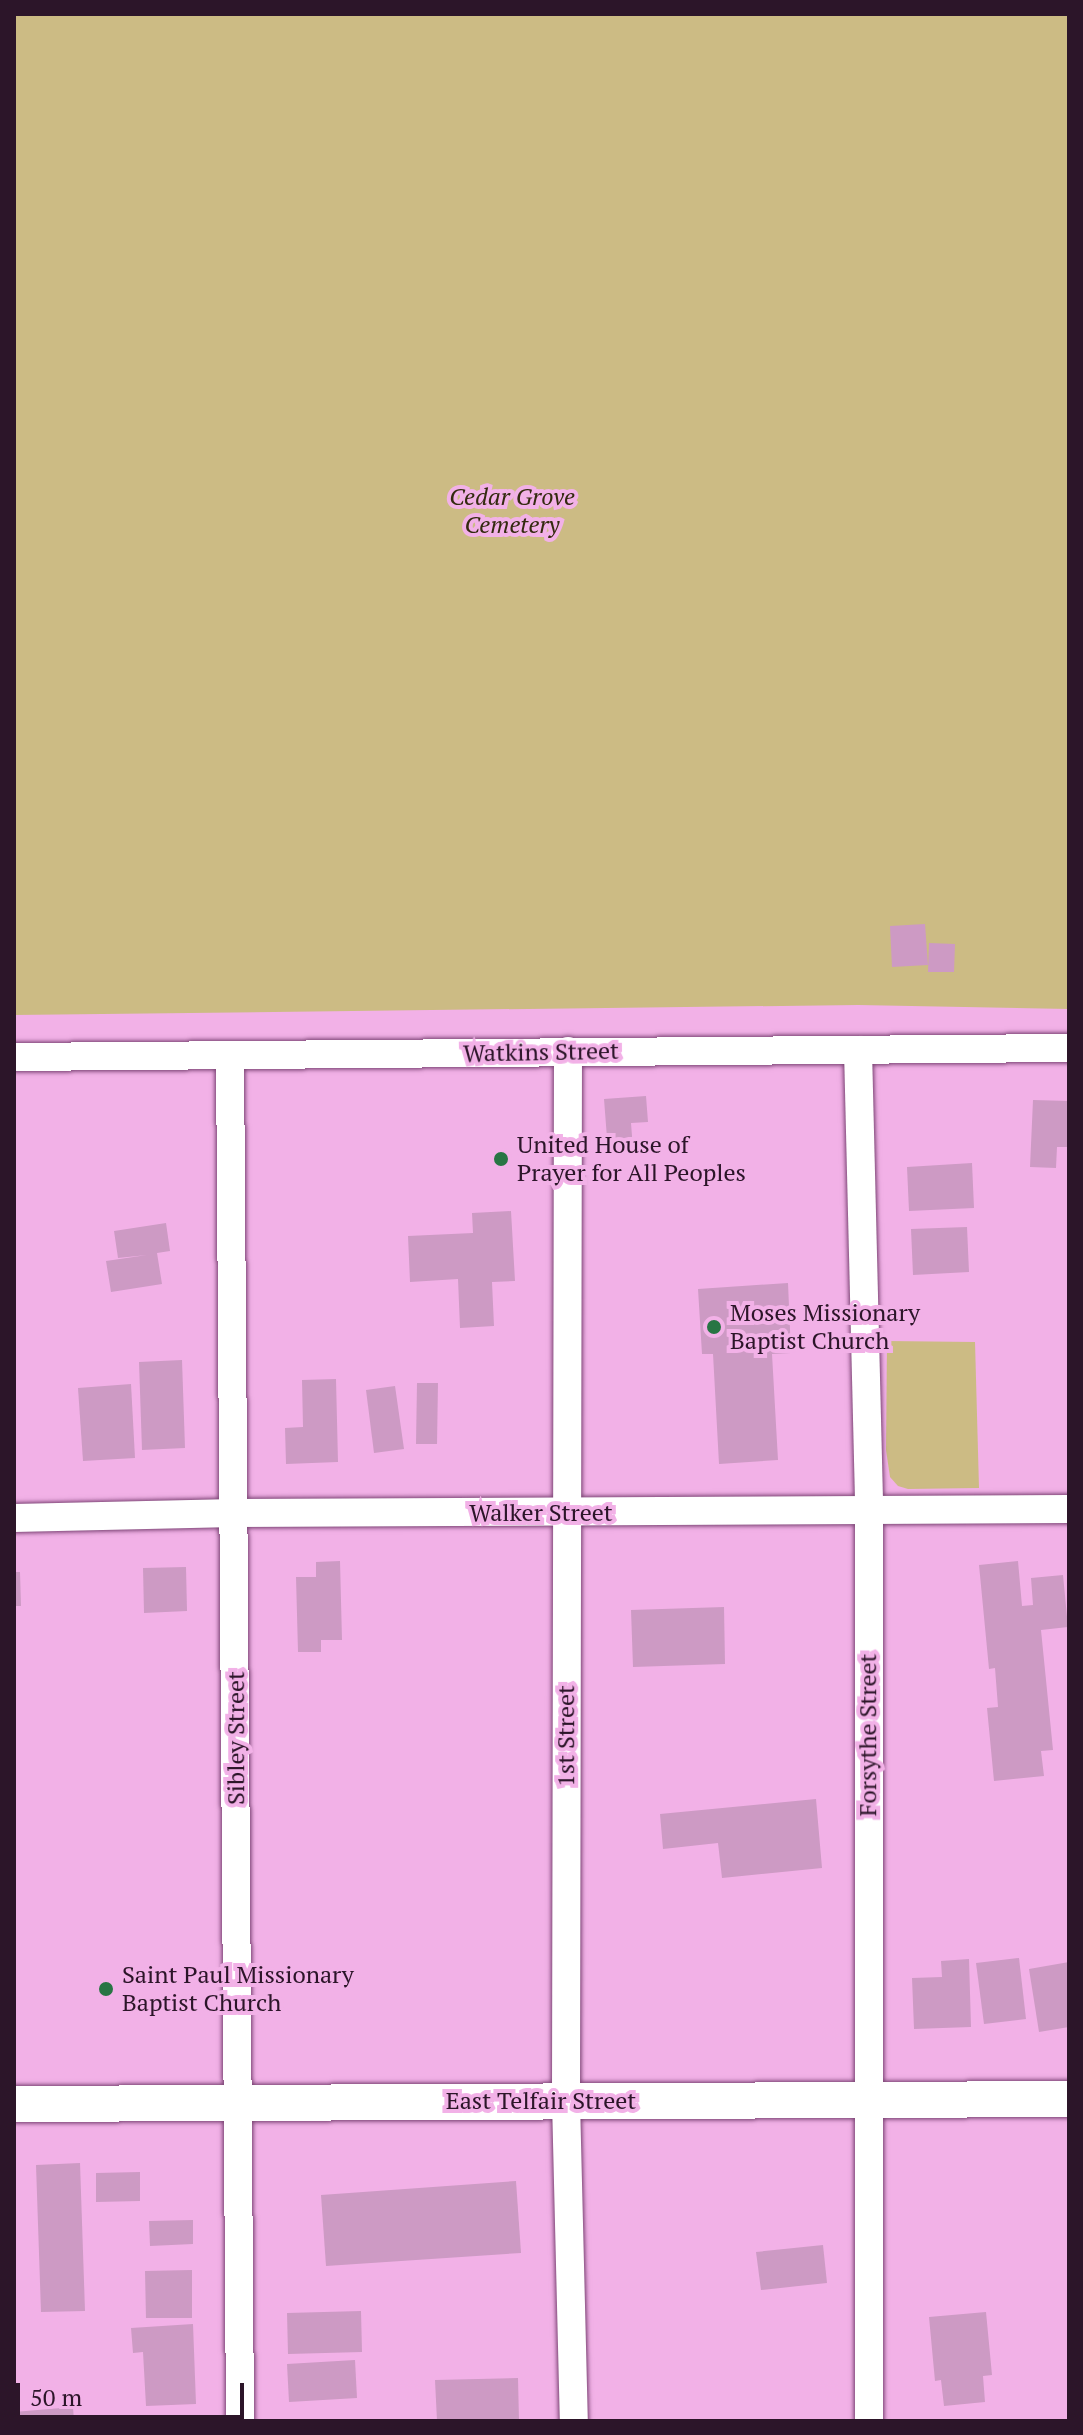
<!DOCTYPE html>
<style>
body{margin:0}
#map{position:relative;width:1083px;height:2435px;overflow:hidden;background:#f2b1e7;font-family:"PT Serif",serif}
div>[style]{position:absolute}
.green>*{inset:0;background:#ccbb84}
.building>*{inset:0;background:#cd9ac4}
.roads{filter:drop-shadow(0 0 2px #7d4576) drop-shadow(0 0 2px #7d4576)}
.minor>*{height:28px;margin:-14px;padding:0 14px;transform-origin:14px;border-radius:14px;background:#fff}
.tertiary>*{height:36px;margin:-18px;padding:0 18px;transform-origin:18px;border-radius:18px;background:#fff}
.dots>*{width:22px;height:22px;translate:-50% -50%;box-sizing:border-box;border:4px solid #f2b1e7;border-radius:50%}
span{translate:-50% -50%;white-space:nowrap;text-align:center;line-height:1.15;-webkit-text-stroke:8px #f2b1e7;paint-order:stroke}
.park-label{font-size:24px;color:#332a0e;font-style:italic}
.street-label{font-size:24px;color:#2c1529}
.poi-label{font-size:24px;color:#2c1529}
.left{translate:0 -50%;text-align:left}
.frame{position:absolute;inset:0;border:16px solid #2c1529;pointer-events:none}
.scale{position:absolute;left:16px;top:2383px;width:228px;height:36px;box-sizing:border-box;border:4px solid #2c1529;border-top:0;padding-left:10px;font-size:24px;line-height:28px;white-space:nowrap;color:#2c1529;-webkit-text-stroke:6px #f2b1e7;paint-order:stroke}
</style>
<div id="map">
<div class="green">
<div style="clip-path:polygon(14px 14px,1069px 14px,1069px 1009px,858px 1005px,14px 1015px)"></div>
<div style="clip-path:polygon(887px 1341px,975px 1342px,979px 1488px,908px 1489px,898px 1486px,890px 1477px,886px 1450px)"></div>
</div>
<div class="building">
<div style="clip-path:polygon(925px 924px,928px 965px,892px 967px,890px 926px)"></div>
<div style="clip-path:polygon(929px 943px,955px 944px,954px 972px,928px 972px)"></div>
<div style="clip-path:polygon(646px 1096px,648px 1122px,631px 1123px,633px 1149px,608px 1151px,604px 1099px)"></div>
<div style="clip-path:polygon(1033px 1100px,1069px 1101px,1069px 1147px,1057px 1147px,1056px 1168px,1030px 1167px)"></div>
<div style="clip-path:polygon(972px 1163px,974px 1208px,909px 1211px,907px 1167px)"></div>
<div style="clip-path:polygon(511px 1211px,515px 1281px,492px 1282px,494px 1326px,460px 1328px,458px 1279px,410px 1282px,408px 1236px,473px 1233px,472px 1213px)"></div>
<div style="clip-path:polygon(166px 1223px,170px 1251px,157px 1253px,162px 1284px,111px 1292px,106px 1261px,147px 1255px,118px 1258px,114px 1231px)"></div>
<div style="clip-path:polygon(967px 1227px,969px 1272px,913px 1275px,911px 1229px)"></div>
<div style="clip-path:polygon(788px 1283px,791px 1353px,772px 1354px,778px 1460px,719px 1464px,713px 1354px,702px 1354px,698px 1289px)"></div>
<div style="clip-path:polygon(182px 1360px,185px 1448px,142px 1450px,139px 1362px)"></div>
<div style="clip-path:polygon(336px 1379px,338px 1462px,286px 1464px,285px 1428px,303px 1427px,302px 1380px)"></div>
<div style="clip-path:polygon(417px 1383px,438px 1383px,437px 1444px,416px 1444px)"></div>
<div style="clip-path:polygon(131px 1384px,135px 1458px,83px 1461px,78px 1388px)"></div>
<div style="clip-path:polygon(395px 1386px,404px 1449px,374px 1453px,366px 1390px)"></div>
<div style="clip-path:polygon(340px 1561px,342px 1640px,321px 1640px,321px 1652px,298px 1652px,296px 1577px,316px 1577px,316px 1562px)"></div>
<div style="clip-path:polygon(1018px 1561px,1022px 1606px,1033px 1605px,1031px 1578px,1063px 1575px,1068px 1627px,1041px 1630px,1053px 1750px,1041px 1751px,1044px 1776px,994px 1781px,987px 1708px,998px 1707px,995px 1668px,989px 1669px,979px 1565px)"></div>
<div style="clip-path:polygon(186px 1567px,187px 1611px,144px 1613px,143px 1568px)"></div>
<div style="clip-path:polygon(14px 1572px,20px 1572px,21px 1606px,14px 1606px)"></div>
<div style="clip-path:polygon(724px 1607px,725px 1664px,633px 1667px,631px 1610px)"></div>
<div style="clip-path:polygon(816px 1799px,822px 1868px,722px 1878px,718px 1843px,663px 1849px,660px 1814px)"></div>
<div style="clip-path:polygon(1019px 1958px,1026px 2019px,984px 2024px,976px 1963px)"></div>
<div style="clip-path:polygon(969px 1959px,971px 2027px,914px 2029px,912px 1978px,942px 1977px,941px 1961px)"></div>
<div style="clip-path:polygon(1069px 1962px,1069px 2027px,1039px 2032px,1029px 1969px)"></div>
<div style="clip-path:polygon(80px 2163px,85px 2311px,41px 2312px,36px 2165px)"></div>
<div style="clip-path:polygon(140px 2172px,140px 2201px,96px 2202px,96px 2173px)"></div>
<div style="clip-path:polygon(516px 2181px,521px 2253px,326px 2266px,321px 2195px)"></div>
<div style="clip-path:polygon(193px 2220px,193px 2244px,150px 2246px,149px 2221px)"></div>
<div style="clip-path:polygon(823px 2245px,827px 2283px,761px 2290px,756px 2252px)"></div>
<div style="clip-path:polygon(192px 2270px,192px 2318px,146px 2318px,145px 2271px)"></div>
<div style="clip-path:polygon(361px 2311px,362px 2352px,288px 2354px,287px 2313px)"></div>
<div style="clip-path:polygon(986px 2312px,992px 2375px,983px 2376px,985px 2402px,944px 2406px,941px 2380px,935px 2381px,929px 2317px)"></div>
<div style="clip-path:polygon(193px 2324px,196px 2404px,146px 2406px,143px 2352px,133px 2353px,131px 2328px)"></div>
<div style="clip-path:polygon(355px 2360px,357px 2398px,289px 2402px,287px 2364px)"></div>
<div style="clip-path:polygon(518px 2378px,519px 2421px,437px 2421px,435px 2380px)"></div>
<div style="clip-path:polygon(73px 2407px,74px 2421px,14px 2421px,14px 2412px)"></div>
</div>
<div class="roads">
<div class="minor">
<div style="left:858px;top:1050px;width:459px;rotate:88.6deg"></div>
<div style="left:869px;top:1509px;width:912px;rotate:90deg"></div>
<div style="left:568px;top:1051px;width:1050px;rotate:90.11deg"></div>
<div style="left:566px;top:2101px;width:320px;rotate:88.6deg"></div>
<div style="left:230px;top:1055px;width:1366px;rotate:89.58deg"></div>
<div style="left:14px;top:1057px;width:1055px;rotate:-0.49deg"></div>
<div style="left:14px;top:1518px;width:221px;rotate:-1.3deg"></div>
<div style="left:235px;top:1513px;width:834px;rotate:-0.27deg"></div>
</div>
<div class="tertiary">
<div style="left:14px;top:2104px;width:1055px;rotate:-0.27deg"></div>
</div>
</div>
<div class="dots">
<div style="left:501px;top:1159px;background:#287544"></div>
<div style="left:714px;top:1327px;background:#287544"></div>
<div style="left:106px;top:1989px;background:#287544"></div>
</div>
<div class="park-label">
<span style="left:512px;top:511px">Cedar Grove<br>Cemetery</span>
</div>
<div class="street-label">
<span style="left:541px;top:1052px;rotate:-1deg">Watkins Street</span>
<span style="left:541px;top:1513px">Walker Street</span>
<span style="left:868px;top:1735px;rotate:-90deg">Forsythe Street</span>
<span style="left:566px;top:1736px;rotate:-90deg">1st Street</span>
<span style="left:236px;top:1738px;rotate:-90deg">Sibley Street</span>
<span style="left:541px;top:2101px">East Telfair Street</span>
</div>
<div class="poi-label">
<span class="left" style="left:517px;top:1159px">United House of<br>Prayer for All Peoples</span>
<span class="left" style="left:730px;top:1327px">Moses Missionary<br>Baptist Church</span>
<span class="left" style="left:122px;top:1989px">Saint Paul Missionary<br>Baptist Church</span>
</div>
<div class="frame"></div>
<div class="scale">50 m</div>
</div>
